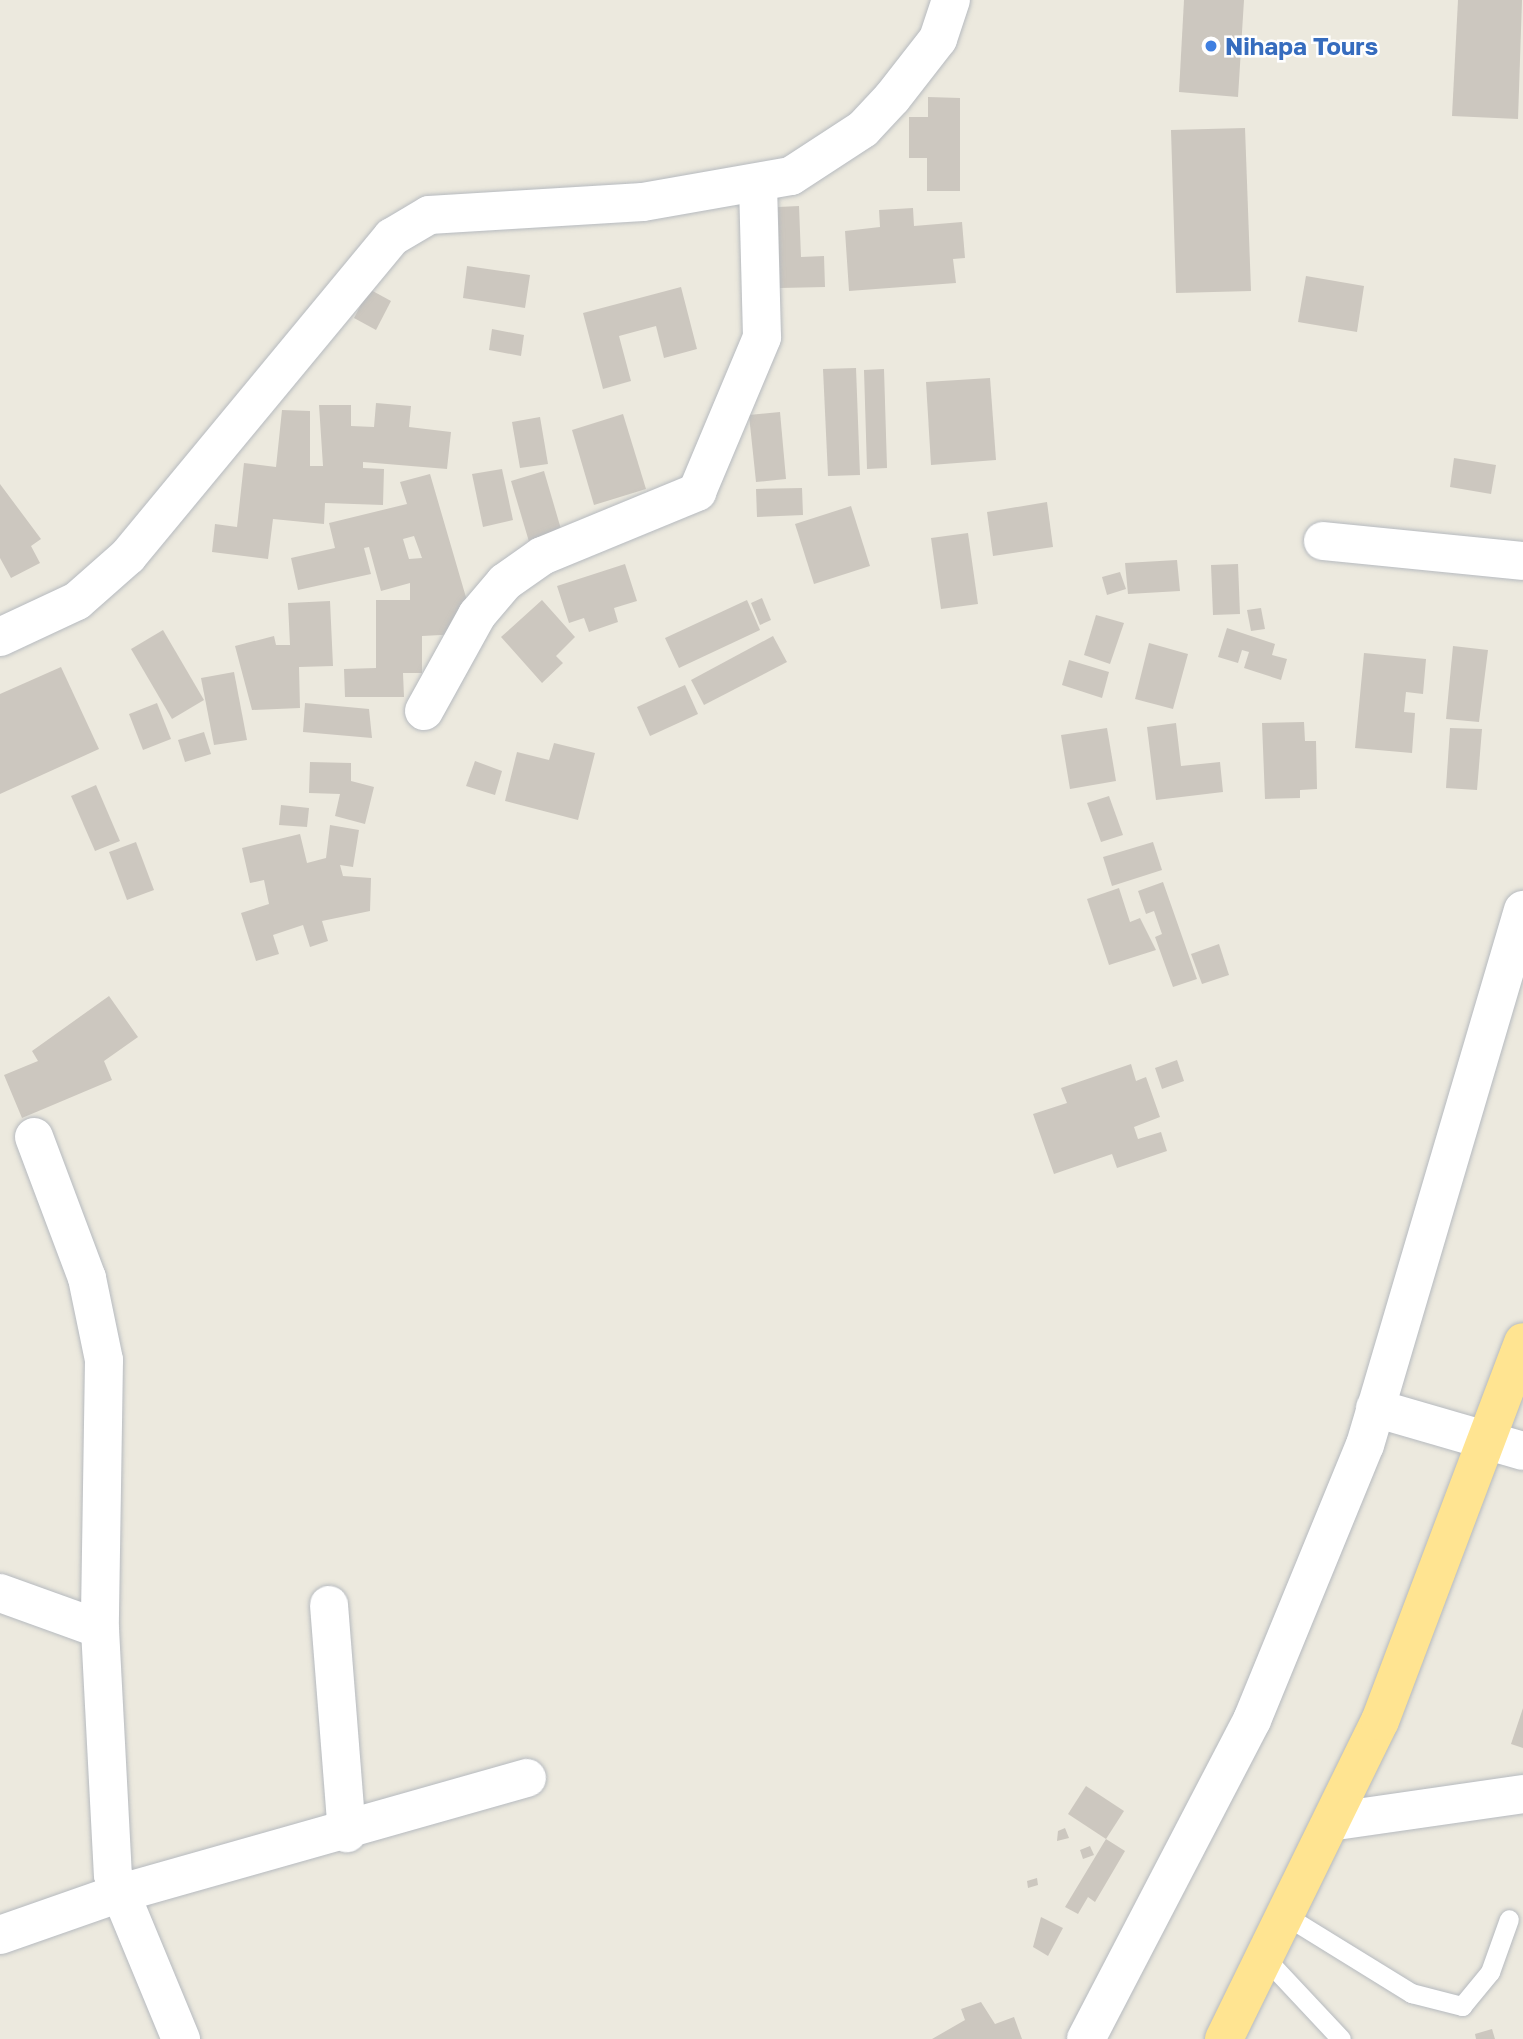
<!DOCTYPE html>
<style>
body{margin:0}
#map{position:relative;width:1523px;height:2039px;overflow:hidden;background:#ece9de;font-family:"Golos Text",sans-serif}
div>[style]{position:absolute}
.building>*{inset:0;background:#ccc7bf}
.roads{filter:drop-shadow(0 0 2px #b6babf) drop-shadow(0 0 2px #b6babf)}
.service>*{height:19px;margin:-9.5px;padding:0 9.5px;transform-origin:9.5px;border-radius:9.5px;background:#fff}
.minor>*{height:38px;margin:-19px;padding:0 19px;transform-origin:19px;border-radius:19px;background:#fff}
.trunk>*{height:38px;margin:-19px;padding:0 19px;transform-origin:19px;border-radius:19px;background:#ffe491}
.dots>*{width:19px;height:19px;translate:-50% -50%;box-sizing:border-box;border:4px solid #fff;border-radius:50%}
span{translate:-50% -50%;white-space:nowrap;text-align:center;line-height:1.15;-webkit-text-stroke:5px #fff;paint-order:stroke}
.shop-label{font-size:24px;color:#366cbe;font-weight:700}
.left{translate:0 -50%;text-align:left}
</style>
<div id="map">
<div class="building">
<div style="clip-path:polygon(1184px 0,1244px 0,1238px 97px,1179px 92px)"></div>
<div style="clip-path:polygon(1458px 0,1522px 0,1518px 119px,1452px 116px)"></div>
<div style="clip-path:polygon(928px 97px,960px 98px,960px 191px,927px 191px,927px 158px,909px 158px,909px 117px,928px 117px)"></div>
<div style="clip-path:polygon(1245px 128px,1251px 291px,1176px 293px,1171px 130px)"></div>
<div style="clip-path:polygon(799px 206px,801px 257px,824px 256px,825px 287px,780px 288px,778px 207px)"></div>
<div style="clip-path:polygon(913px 208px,914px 226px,962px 222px,965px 258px,953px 259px,956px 283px,849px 291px,845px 231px,880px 227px,879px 210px)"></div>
<div style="clip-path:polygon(467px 266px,530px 275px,525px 308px,463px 298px)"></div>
<div style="clip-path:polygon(1306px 276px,1364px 286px,1357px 332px,1298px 322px)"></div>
<div style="clip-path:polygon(681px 287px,697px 349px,664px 358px,656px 326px,619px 336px,631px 381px,603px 389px,583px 313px)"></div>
<div style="clip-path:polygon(369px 289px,391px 301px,376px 330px,354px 318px)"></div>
<div style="clip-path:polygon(492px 329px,524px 335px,521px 356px,489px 350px)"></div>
<div style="clip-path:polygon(856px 368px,860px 475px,828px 476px,823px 369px)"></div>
<div style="clip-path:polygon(884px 369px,887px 468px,867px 469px,864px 370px)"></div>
<div style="clip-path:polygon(990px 378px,996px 460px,931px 465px,926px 382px)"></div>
<div style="clip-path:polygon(376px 403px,411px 406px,409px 427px,451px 432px,447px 469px,363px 462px,363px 468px,384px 469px,383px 505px,325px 503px,324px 524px,273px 519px,268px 559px,212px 552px,215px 524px,237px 527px,244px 463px,276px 467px,282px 410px,310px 411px,310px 466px,323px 466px,319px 405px,351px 405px,351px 426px,374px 427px)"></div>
<div style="clip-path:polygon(780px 412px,786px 479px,756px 482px,749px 415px)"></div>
<div style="clip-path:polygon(623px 414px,646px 489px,594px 505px,572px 430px)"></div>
<div style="clip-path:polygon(540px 417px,548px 464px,520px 468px,512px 422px)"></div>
<div style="clip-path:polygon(1454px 458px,1496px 465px,1491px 494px,1450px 487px)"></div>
<div style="clip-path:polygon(502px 469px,513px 520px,483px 527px,472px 474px)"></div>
<div style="clip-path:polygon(544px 471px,563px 536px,530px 545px,511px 481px)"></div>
<div style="clip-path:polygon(evenodd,430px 474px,470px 611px,460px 634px,422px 636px,422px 673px,403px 673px,404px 697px,345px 697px,344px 669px,376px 668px,376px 600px,410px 600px,410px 583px,381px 591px,369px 547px,364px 548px,371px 574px,298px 590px,291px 558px,335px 548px,329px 523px,407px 504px,400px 482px,430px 474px,414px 536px,422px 558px,409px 559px,403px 539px,414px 536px)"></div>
<div style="clip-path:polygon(0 484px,41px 539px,31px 546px,40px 563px,11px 578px,0 558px)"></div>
<div style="clip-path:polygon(802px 488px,803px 515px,757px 517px,756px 489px)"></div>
<div style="clip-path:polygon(1047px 502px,1053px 547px,993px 556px,987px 512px)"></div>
<div style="clip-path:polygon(851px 506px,870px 566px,814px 584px,795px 524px)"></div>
<div style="clip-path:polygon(968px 533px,978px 604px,941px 609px,931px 538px)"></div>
<div style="clip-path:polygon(1177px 560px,1180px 591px,1128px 594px,1125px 563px)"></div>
<div style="clip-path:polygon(625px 564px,637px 601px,614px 608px,618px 622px,589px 632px,584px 618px,569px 623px,557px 586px)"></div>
<div style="clip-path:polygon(1238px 564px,1240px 614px,1213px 615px,1211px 565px)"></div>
<div style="clip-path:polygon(1120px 572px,1126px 589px,1107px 595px,1102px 577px)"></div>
<div style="clip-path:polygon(762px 598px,771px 620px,760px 625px,751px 603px)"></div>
<div style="clip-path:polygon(542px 600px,575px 637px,556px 656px,563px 663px,542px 683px,501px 637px)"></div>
<div style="clip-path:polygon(747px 600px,760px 630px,679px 668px,665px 638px)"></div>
<div style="clip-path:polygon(330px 601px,333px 666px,299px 667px,300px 708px,252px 710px,235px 646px,274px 636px,276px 645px,290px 645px,288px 603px)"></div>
<div style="clip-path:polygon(1261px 608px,1265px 629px,1251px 631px,1247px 610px)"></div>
<div style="clip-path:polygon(1096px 615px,1124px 623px,1110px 664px,1084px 655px)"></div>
<div style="clip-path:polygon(1227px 628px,1275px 644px,1272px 655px,1287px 659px,1281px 680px,1244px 668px,1249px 652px,1242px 650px,1238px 663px,1218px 657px)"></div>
<div style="clip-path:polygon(163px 630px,204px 700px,172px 719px,131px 649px)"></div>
<div style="clip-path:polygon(773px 636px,787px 662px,704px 705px,691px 680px)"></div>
<div style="clip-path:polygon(1149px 643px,1188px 654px,1173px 709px,1135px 699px)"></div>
<div style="clip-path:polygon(1453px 646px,1488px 650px,1479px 722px,1446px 719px)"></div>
<div style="clip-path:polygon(1364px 653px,1426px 659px,1423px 694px,1406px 692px,1404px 712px,1415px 713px,1412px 753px,1355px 748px)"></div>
<div style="clip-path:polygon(1069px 660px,1109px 672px,1102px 698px,1062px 685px)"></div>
<div style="clip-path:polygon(61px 667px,99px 749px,0 794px,0 694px)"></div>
<div style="clip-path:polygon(234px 672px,247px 740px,214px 745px,201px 678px)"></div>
<div style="clip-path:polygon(685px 685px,698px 714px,650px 736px,637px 707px)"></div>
<div style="clip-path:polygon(157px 703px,171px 739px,143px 750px,129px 714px)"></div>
<div style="clip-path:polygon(305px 703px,369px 709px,372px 738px,303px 732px)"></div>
<div style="clip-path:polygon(1304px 722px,1305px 741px,1316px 741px,1317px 789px,1300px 790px,1300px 798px,1265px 799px,1262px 723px)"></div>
<div style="clip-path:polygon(1176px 723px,1181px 766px,1220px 762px,1223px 792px,1156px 800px,1147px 727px)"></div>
<div style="clip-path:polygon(1107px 728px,1116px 781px,1070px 789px,1061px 735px)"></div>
<div style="clip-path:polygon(1450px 728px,1482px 729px,1477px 790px,1446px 788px)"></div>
<div style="clip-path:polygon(204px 732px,211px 754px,185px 762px,178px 740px)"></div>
<div style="clip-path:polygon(554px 743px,595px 753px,578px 820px,505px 801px,517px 752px,549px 760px)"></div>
<div style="clip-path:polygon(475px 761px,502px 771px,495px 795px,466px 786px)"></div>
<div style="clip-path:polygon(310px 762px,351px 763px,351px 781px,374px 787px,365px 824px,335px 816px,340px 794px,309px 793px)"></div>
<div style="clip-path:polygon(96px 785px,120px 841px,95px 851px,71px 796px)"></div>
<div style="clip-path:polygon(1109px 796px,1123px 835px,1101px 842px,1087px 803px)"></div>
<div style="clip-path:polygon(281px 805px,309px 808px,307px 827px,279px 825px)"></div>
<div style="clip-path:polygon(330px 825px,359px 830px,353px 867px,340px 865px,343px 876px,371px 878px,370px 911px,322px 921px,328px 941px,310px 947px,303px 925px,273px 935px,279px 954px,256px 961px,241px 913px,269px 904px,264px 880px,250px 883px,242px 848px,300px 834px,307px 863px,326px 858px)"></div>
<div style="clip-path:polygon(136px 842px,154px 890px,127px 900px,109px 852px)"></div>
<div style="clip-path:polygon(1153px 842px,1162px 870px,1112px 886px,1103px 857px)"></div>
<div style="clip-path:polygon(1163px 882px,1197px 979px,1173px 987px,1155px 937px,1162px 934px,1154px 911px,1146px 914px,1138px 891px)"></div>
<div style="clip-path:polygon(1119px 888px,1130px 922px,1140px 918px,1156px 950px,1109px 965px,1087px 899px)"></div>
<div style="clip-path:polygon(1219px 944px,1229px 975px,1202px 984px,1191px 954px)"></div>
<div style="clip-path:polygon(109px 996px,138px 1037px,104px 1061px,112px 1080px,22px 1118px,4px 1075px,38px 1061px,32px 1051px)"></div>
<div style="clip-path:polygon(1177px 1060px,1184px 1081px,1162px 1089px,1155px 1068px)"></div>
<div style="clip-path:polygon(1131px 1064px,1136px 1081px,1146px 1077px,1160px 1117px,1134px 1127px,1138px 1139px,1161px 1132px,1167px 1151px,1117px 1168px,1112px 1154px,1054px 1174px,1033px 1114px,1067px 1103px,1061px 1088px)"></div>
<div style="clip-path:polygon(1523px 1708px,1523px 1748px,1511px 1744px)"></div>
<div style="clip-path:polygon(1086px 1786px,1124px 1811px,1106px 1839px,1068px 1814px)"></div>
<div style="clip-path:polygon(1065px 1828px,1069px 1838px,1057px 1841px,1058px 1831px)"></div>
<div style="clip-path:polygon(1106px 1839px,1125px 1851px,1095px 1902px,1088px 1897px,1078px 1914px,1065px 1907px)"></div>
<div style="clip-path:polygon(1090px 1846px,1094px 1855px,1083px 1859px,1080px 1850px)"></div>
<div style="clip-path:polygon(1037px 1878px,1038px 1885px,1028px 1888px,1027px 1881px)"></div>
<div style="clip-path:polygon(1041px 1917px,1063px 1928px,1048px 1956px,1033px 1947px)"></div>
<div style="clip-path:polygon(981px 2002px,995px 2024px,1014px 2017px,1022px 2039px,932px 2039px,965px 2020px,961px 2009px)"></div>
<div style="clip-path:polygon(1492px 2029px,1495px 2039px,1476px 2039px,1475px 2034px)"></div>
</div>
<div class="roads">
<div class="service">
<div style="left:1288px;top:1917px;width:145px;rotate:31.7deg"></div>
<div style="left:1411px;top:1993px;width:53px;rotate:14.3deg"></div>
<div style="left:1462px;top:2006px;width:44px;rotate:-50.5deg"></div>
<div style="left:1490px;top:1972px;width:56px;rotate:-70.3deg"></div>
<div style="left:1267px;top:1960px;width:108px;rotate:46.9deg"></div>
</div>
<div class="minor">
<div style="left:1323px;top:541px;width:201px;rotate:5.7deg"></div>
<div style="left:0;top:637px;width:85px;rotate:-25.1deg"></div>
<div style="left:77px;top:601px;width:68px;rotate:-41.4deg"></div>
<div style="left:128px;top:556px;width:414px;rotate:-50.4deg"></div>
<div style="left:392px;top:237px;width:43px;rotate:-30.7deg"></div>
<div style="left:429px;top:215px;width:214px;rotate:-3.5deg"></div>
<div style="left:643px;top:202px;width:150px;rotate:-10deg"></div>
<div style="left:791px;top:176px;width:86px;rotate:-33.1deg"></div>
<div style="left:863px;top:129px;width:42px;rotate:-46.9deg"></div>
<div style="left:892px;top:98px;width:75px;rotate:-52.1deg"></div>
<div style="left:938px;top:39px;width:41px;rotate:-71.6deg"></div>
<div style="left:424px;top:711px;width:110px;rotate:-61.1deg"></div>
<div style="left:477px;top:615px;width:43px;rotate:-49.7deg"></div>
<div style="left:505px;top:582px;width:45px;rotate:-35.1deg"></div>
<div style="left:542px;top:556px;width:168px;rotate:-22.4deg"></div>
<div style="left:697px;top:492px;width:168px;rotate:-67.2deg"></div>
<div style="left:762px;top:337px;width:152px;rotate:-91.5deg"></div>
<div style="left:34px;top:1137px;width:151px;rotate:69.4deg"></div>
<div style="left:87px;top:1278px;width:84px;rotate:78.3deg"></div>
<div style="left:104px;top:1360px;width:269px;rotate:90.9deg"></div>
<div style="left:100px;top:1629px;width:246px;rotate:87deg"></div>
<div style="left:113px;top:1875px;width:178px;rotate:67.5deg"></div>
<div style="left:1375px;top:1408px;width:154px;rotate:16.2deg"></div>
<div style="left:0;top:1593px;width:106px;rotate:19.8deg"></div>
<div style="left:329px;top:1605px;width:229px;rotate:85.5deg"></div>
<div style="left:1336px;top:1821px;width:189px;rotate:-8.2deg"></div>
<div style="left:0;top:1935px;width:124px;rotate:-19.3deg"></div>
<div style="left:117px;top:1894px;width:426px;rotate:-15.8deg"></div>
<div style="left:1086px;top:2039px;width:360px;rotate:-62.5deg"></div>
<div style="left:1252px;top:1720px;width:297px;rotate:-67.7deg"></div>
<div style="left:1365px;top:1445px;width:558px;rotate:-73.55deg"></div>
</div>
<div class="trunk">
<div style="left:1224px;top:2039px;width:354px;rotate:-63.9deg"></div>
<div style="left:1380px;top:1721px;width:405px;rotate:-69.3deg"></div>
</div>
</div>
<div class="dots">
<div style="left:1211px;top:46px;background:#3f7fe0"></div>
</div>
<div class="shop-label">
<span class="left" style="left:1225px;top:46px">Nihapa Tours</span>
</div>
</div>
